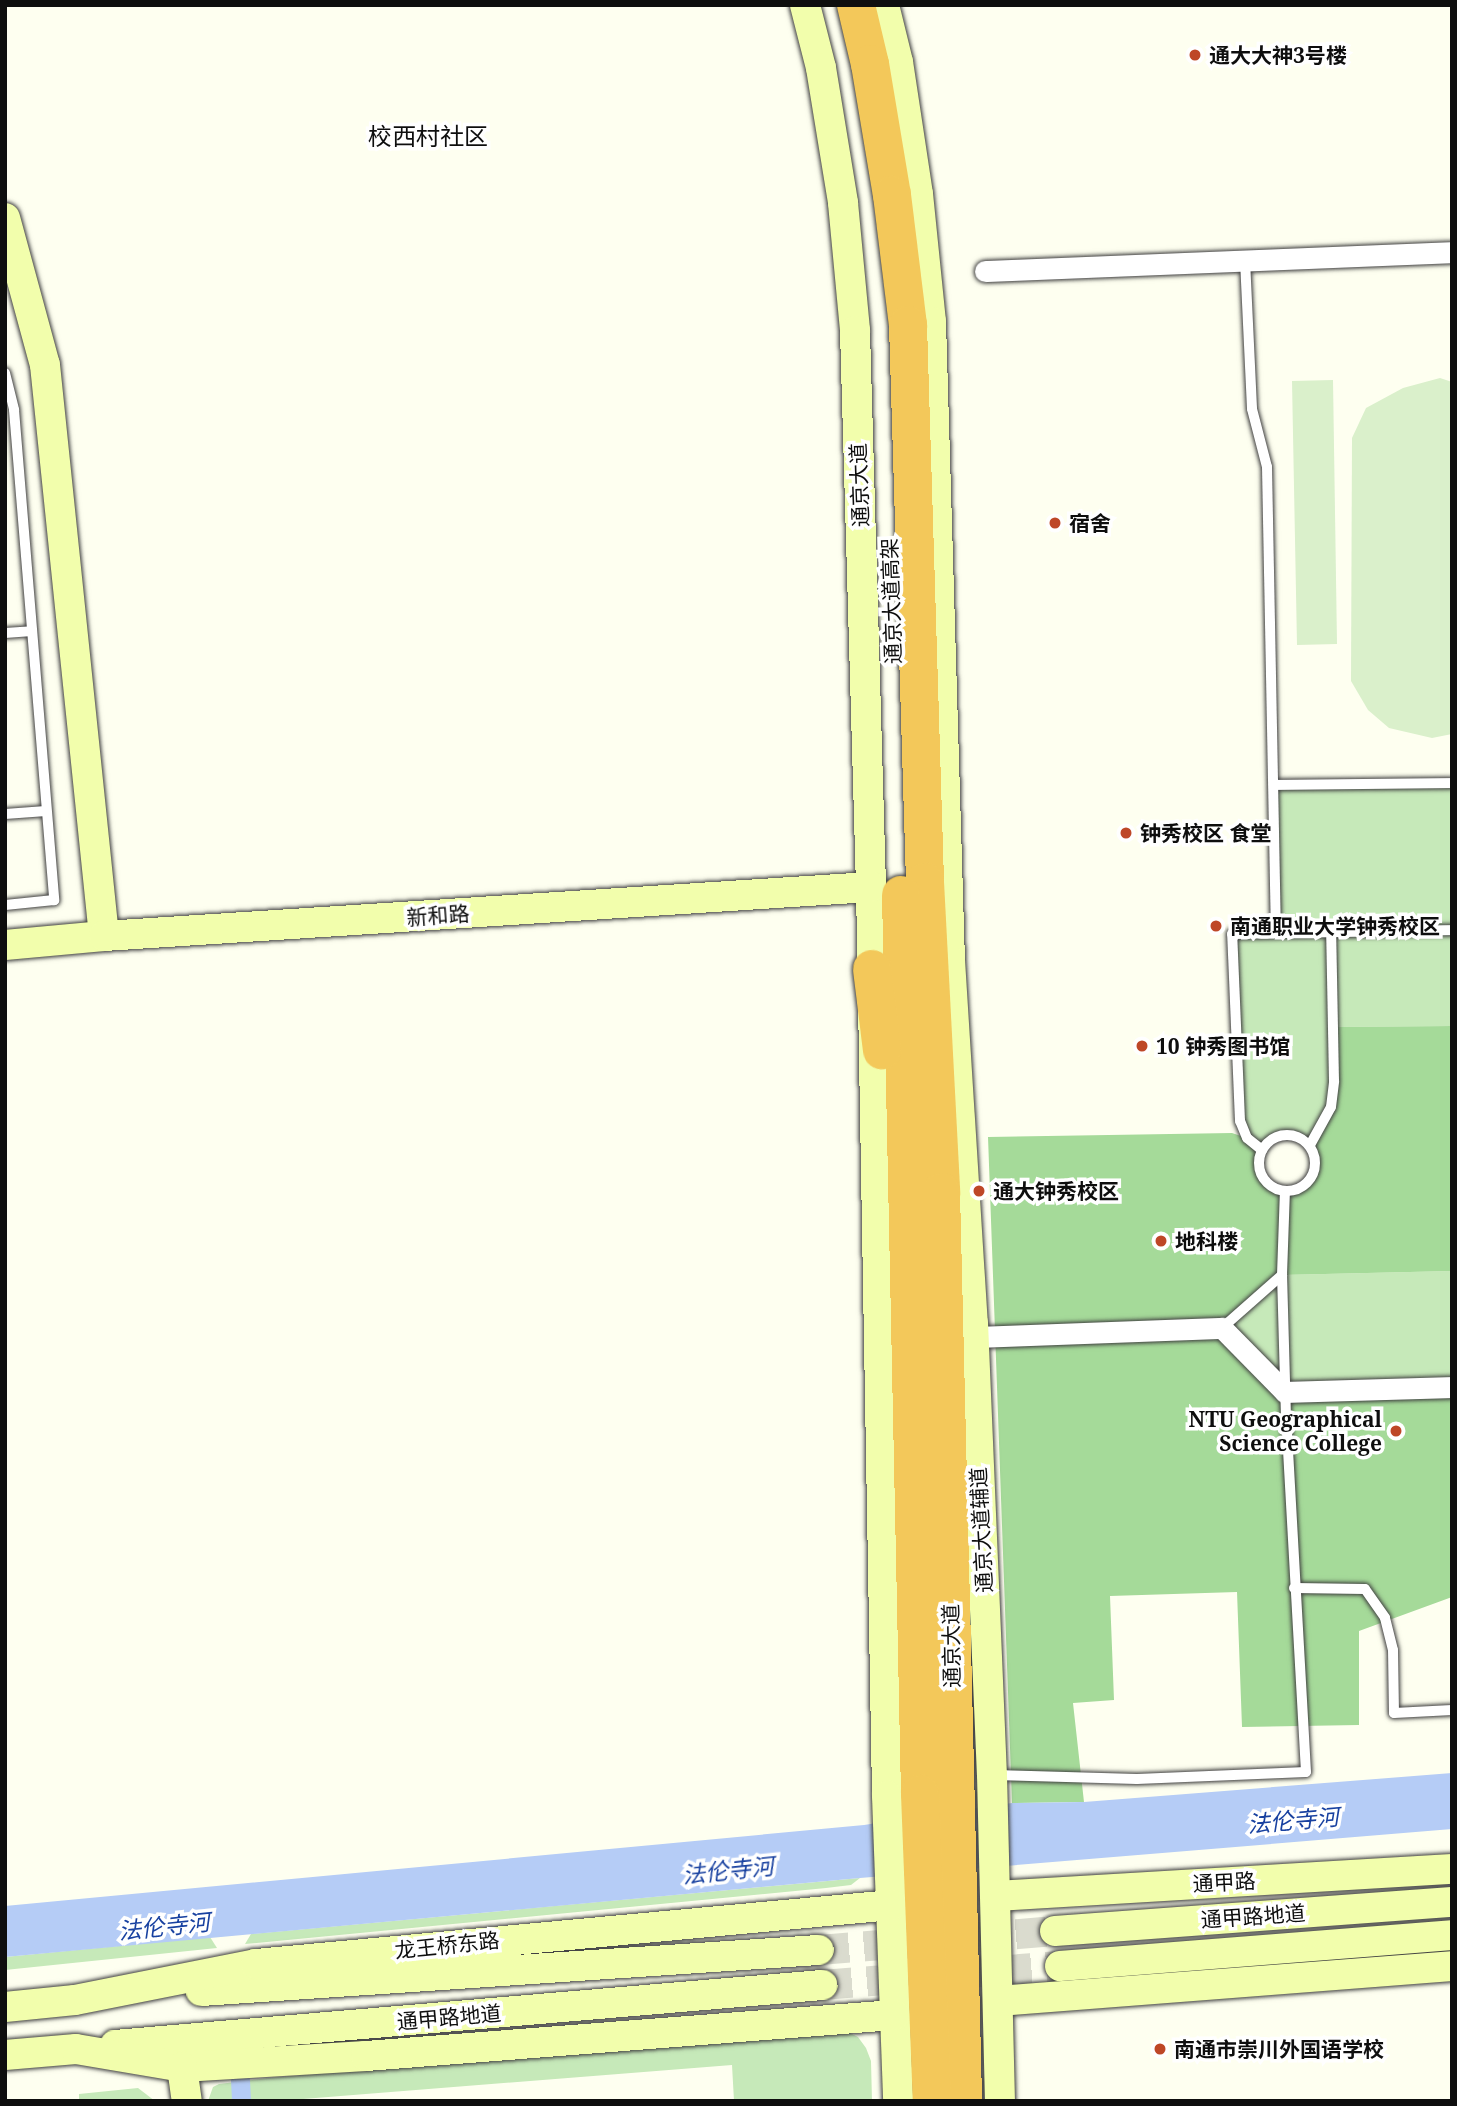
<!DOCTYPE html>
<meta charset="utf-8">
<style>
body{margin:0}
#map{position:relative;width:1457px;height:2106px;overflow:hidden;background:#fefff0;font-family:"Noto Serif","Noto Sans SC",serif}
div>[style]{position:absolute}
.green>*{inset:0;background:#c6e9b9}
.forest>*{inset:0;background:#a5da99}
.pitch>*{inset:0;background:#daf0cb}
.water>*{inset:0;background:#b5ccf6}
.canal>*{height:19px;margin:-9.5px;padding:0 9.5px;transform-origin:9.5px;border-radius:9.5px;background:#b5ccf6}
.secondary-tunnel>*{height:30px;margin-top:-15px;transform-origin:0;background:repeating-linear-gradient(90deg,#dadbce 0 30px,transparent 0 45px)}
.roads{filter:drop-shadow(0 0 2px #414141) drop-shadow(0 0 2px #414141)}
.lane>*{height:10px;margin:-5px;padding:0 5px;transform-origin:5px;border-radius:5px;background:#fff}
.lane>.ring{margin:-5px;padding:0;box-sizing:content-box;background:none;border:10px solid #fff;border-radius:50%}
.street>*{height:21px;margin:-10.5px;padding:0 10.5px;transform-origin:10.5px;border-radius:10.5px;background:#fff}
.secondary>*{height:30px;margin:-15px;padding:0 15px;transform-origin:15px;border-radius:15px;background:#f2feac}
.highway>*{height:38px;margin:-19px;padding:0 19px;transform-origin:19px;border-radius:19px;background:#f3c85a}
.dots>*{width:19px;height:19px;translate:-50% -50%;box-sizing:border-box;border:4px solid #fff;border-radius:50%}
span{translate:-50% -50%;white-space:nowrap;text-align:center;line-height:1.15;-webkit-text-stroke:7px #fff;paint-order:stroke}
.poi-label{font-size:21px;color:#0e0e0e;font-weight:700}
.left{translate:0 -50%;text-align:left}
.right{translate:-100% -50%;text-align:right}
.street-label{font-size:21px;color:#0e0e0e}
.water-label{font-size:23px;color:#1841a0;font-style:italic}
.quarter-label{font-size:24px;color:#0e0e0e}
.frame{position:absolute;inset:0;border:7px solid #0e0e0e;pointer-events:none}
</style>
<div id="map">
<div class="green">
<div style="clip-path:polygon(1452px 783px,1452px 1026px,1333px 1027px,1331px 1107px,1310px 1145px,1294px 1135px,1284px 1134px,1275px 1137px,1262px 1150px,1240px 1121px,1232px 934px,1275px 933px,1274px 785px)"></div>
<div style="clip-path:polygon(1452px 1271px,1452px 1387px,1285px 1392px,1222px 1328px,1282px 1275px)"></div>
<div style="clip-path:polygon(860px 1878px,851px 1885px,826px 1888px,245px 1944px,251px 1934px)"></div>
<div style="clip-path:polygon(210px 1937px,217px 1948px,5px 1970px,5px 1957px)"></div>
<div style="clip-path:polygon(820px 2030px,846px 2031px,858px 2037px,866px 2048px,871px 2061px,872px 2101px,734px 2101px,732px 2065px,278px 2101px,208px 2101px,213px 2087px,219px 2084px,269px 2078px)"></div>
<div style="clip-path:polygon(138px 2088px,155px 2101px,79px 2101px,79px 2094px)"></div>
</div>
<div class="forest">
<div style="clip-path:polygon(1452px 1026px,1452px 1271px,1282px 1275px,1222px 1328px,1285px 1392px,1452px 1387px,1452px 1597px,1359px 1631px,1359px 1725px,1242px 1727px,1237px 1592px,1110px 1596px,1114px 1700px,1073px 1703px,1084px 1802px,1012px 1803px,988px 1137px,1232px 1133px,1247px 1138px,1262px 1150px,1259px 1168px,1268px 1184px,1276px 1189px,1295px 1190px,1310px 1180px,1315px 1171px,1314px 1153px,1310px 1145px,1331px 1107px,1333px 1027px)"></div>
</div>
<div class="pitch">
<div style="clip-path:polygon(1440px 378px,1452px 382px,1452px 734px,1432px 738px,1389px 728px,1368px 710px,1351px 681px,1352px 438px,1366px 408px,1403px 388px)"></div>
<div style="clip-path:polygon(1333px 380px,1337px 644px,1297px 645px,1292px 381px)"></div>
</div>
<div class="water">
<div style="clip-path:polygon(1452px 1773px,1452px 1829px,860px 1878px,5px 1957px,5px 1906px,864px 1825px,1012px 1803px,1084px 1802px)"></div>
</div>
<div class="canal">
<div style="left:240px;top:2080px;width:21px;rotate:87deg"></div>
</div>
<div class="secondary-tunnel">
<div style="left:971px;top:1938px;width:84px;rotate:-4.8deg"></div>
<div style="left:819px;top:1950px;width:99px;rotate:-4.6deg"></div>
<div style="left:822px;top:1985px;width:239px;rotate:-4.6deg"></div>
</div>
<div class="roads">
<div class="lane">
<div style="left:1245px;top:260px;width:149px;rotate:87.3deg"></div>
<div style="left:1252px;top:409px;width:60px;rotate:75.5deg"></div>
<div style="left:1267px;top:467px;width:466px;rotate:88.9deg"></div>
<div style="left:5px;top:373px;width:38px;rotate:76deg"></div>
<div style="left:14px;top:410px;width:492px;rotate:85.3deg"></div>
<div style="left:54px;top:900px;width:49px;rotate:174.2deg"></div>
<div style="left:5px;top:633px;width:27px;rotate:-4deg"></div>
<div style="left:1274px;top:785px;width:178px;rotate:-0.6deg"></div>
<div style="left:5px;top:814px;width:41px;rotate:-4.2deg"></div>
<div class="ring" style="left:1259px;top:1135px;width:46px;height:46px"></div>
<div style="left:1310px;top:1145px;width:43px;rotate:-61.1deg"></div>
<div style="left:1331px;top:1107px;width:26px;rotate:-83deg"></div>
<div style="left:1334px;top:1081px;width:150px;rotate:-91.1deg"></div>
<div style="left:1262px;top:1150px;width:19px;rotate:-141deg"></div>
<div style="left:1247px;top:1138px;width:18px;rotate:-112deg"></div>
<div style="left:1240px;top:1121px;width:187px;rotate:-92.4deg"></div>
<div style="left:1232px;top:934px;width:220px;rotate:-1deg"></div>
<div style="left:1222px;top:1328px;width:80px;rotate:-41.5deg"></div>
<div style="left:1294px;top:1588px;width:71px;rotate:0.8deg"></div>
<div style="left:1365px;top:1589px;width:35px;rotate:55deg"></div>
<div style="left:1385px;top:1618px;width:33px;rotate:76deg"></div>
<div style="left:1393px;top:1650px;width:63px;rotate:89.1deg"></div>
<div style="left:1394px;top:1713px;width:58px;rotate:-3deg"></div>
<div style="left:995px;top:1775px;width:142px;rotate:1.6deg"></div>
<div style="left:1137px;top:1779px;width:169px;rotate:-2.4deg"></div>
<div style="left:1306px;top:1772px;width:356px;rotate:-93.2deg"></div>
<div style="left:1286px;top:1417px;width:142px;rotate:-91.6deg"></div>
<div style="left:1282px;top:1275px;width:84px;rotate:-88deg"></div>
</div>
<div class="street">
<div style="left:985px;top:271px;width:467px;rotate:-2.3deg"></div>
<div style="left:973px;top:1337px;width:249px;rotate:-2.1deg"></div>
<div style="left:1222px;top:1328px;width:90px;rotate:45.5deg"></div>
<div style="left:1285px;top:1392px;width:167px;rotate:-1.7deg"></div>
</div>
<div class="secondary">
<div style="left:805px;top:5px;width:65px;rotate:75.7deg"></div>
<div style="left:821px;top:68px;width:137px;rotate:80.7deg"></div>
<div style="left:843px;top:203px;width:129px;rotate:84.6deg"></div>
<div style="left:855px;top:331px;width:556px;rotate:88.35deg"></div>
<div style="left:871px;top:887px;width:909px;rotate:88.99deg"></div>
<div style="left:887px;top:1796px;width:305px;rotate:87.9deg"></div>
<div style="left:884px;top:5px;width:59px;rotate:76.2deg"></div>
<div style="left:898px;top:62px;width:134px;rotate:81.4deg"></div>
<div style="left:918px;top:194px;width:129px;rotate:84.2deg"></div>
<div style="left:931px;top:322px;width:639px;rotate:88.3deg"></div>
<div style="left:950px;top:961px;width:363px;rotate:86.4deg"></div>
<div style="left:973px;top:1323px;width:452px;rotate:87.6deg"></div>
<div style="left:992px;top:1775px;width:326px;rotate:88.6deg"></div>
<div style="left:5px;top:218px;width:152px;rotate:74.8deg"></div>
<div style="left:45px;top:365px;width:574px;rotate:84.1deg"></div>
<div style="left:5px;top:945px;width:99px;rotate:-5.2deg"></div>
<div style="left:104px;top:936px;width:769px;rotate:-3.66deg"></div>
<div style="left:996px;top:1896px;width:457px;rotate:-3.4deg"></div>
<div style="left:1055px;top:1931px;width:398px;rotate:-4.2deg"></div>
<div style="left:1060px;top:1966px;width:393px;rotate:-4.5deg"></div>
<div style="left:201px;top:1991px;width:619px;rotate:-3.8deg"></div>
<div style="left:998px;top:2001px;width:455px;rotate:-4.4deg"></div>
<div style="left:5px;top:2007px;width:70px;rotate:-5.7deg"></div>
<div style="left:75px;top:2000px;width:185px;rotate:-11.2deg"></div>
<div style="left:256px;top:1964px;width:639px;rotate:-5.3deg"></div>
<div style="left:115px;top:2045px;width:710px;rotate:-4.85deg"></div>
<div style="left:5px;top:2055px;width:71px;rotate:-4.8deg"></div>
<div style="left:76px;top:2049px;width:108px;rotate:9.6deg"></div>
<div style="left:182px;top:2067px;width:184px;rotate:-3.4deg"></div>
<div style="left:366px;top:2056px;width:530px;rotate:-4.44deg"></div>
<div style="left:182px;top:2067px;width:34px;rotate:82deg"></div>
</div>
<div class="highway">
<div style="left:856px;top:5px;width:61px;rotate:76.7deg"></div>
<div style="left:870px;top:64px;width:133px;rotate:80.5deg"></div>
<div style="left:892px;top:195px;width:131px;rotate:83deg"></div>
<div style="left:908px;top:325px;width:557px;rotate:88.25deg"></div>
<div style="left:925px;top:882px;width:310px;rotate:87deg"></div>
<div style="left:941px;top:1192px;width:909px;rotate:88.61deg"></div>
<div style="left:901px;top:895px;width:899px;rotate:88.79deg"></div>
<div style="left:920px;top:1794px;width:307px;rotate:87.8deg"></div>
<div style="left:872px;top:969px;width:82px;rotate:83deg"></div>
</div>
</div>
<div class="dots">
<div style="left:1195px;top:55px;background:#be4727"></div>
<div style="left:1055px;top:523px;background:#be4727"></div>
<div style="left:1126px;top:833px;background:#be4727"></div>
<div style="left:1216px;top:926px;background:#be4727"></div>
<div style="left:1142px;top:1046px;background:#be4727"></div>
<div style="left:979px;top:1191px;background:#be4727"></div>
<div style="left:1161px;top:1241px;background:#be4727"></div>
<div style="left:1396px;top:1431px;background:#be4727"></div>
<div style="left:1160px;top:2049px;background:#be4727"></div>
</div>
<div class="poi-label">
<span class="left" style="left:1209px;top:55px">通大大神3号楼</span>
<span class="left" style="left:1069px;top:523px">宿舍</span>
<span class="left" style="left:1140px;top:833px">钟秀校区 食堂</span>
<span class="left" style="left:1230px;top:926px">南通职业大学钟秀校区</span>
<span class="left" style="left:1156px;top:1046px">10 钟秀图书馆</span>
<span class="left" style="left:993px;top:1191px">通大钟秀校区</span>
<span class="left" style="left:1175px;top:1241px">地科楼</span>
<span class="right" style="left:1382px;top:1431px">NTU Geographical<br>Science College</span>
<span class="left" style="left:1174px;top:2049px">南通市崇川外国语学校</span>
</div>
<div class="street-label">
<span style="left:859px;top:485px;rotate:-92deg">通京大道</span>
<span style="left:891px;top:601px;rotate:-92deg">通京大道高架</span>
<span style="left:438px;top:915px;rotate:-4deg">新和路</span>
<span style="left:981px;top:1530px;rotate:-93deg">通京大道辅道</span>
<span style="left:951px;top:1646px;rotate:-91deg">通京大道</span>
<span style="left:1224px;top:1882px;rotate:-3deg">通甲路</span>
<span style="left:1253px;top:1916px;rotate:-4deg">通甲路地道</span>
<span style="left:447px;top:1945px;rotate:-6deg">龙王桥东路</span>
<span style="left:449px;top:2017px;rotate:-5deg">通甲路地道</span>
</div>
<div class="water-label">
<span style="left:1293px;top:1820px;rotate:-5deg">法伦寺河</span>
<span style="left:728px;top:1870px;rotate:-6deg">法伦寺河</span>
<span style="left:164px;top:1926px;rotate:-6deg">法伦寺河</span>
</div>
<div class="quarter-label">
<span style="left:428px;top:136px">校西村社区</span>
</div>
<div class="frame"></div>
</div>
